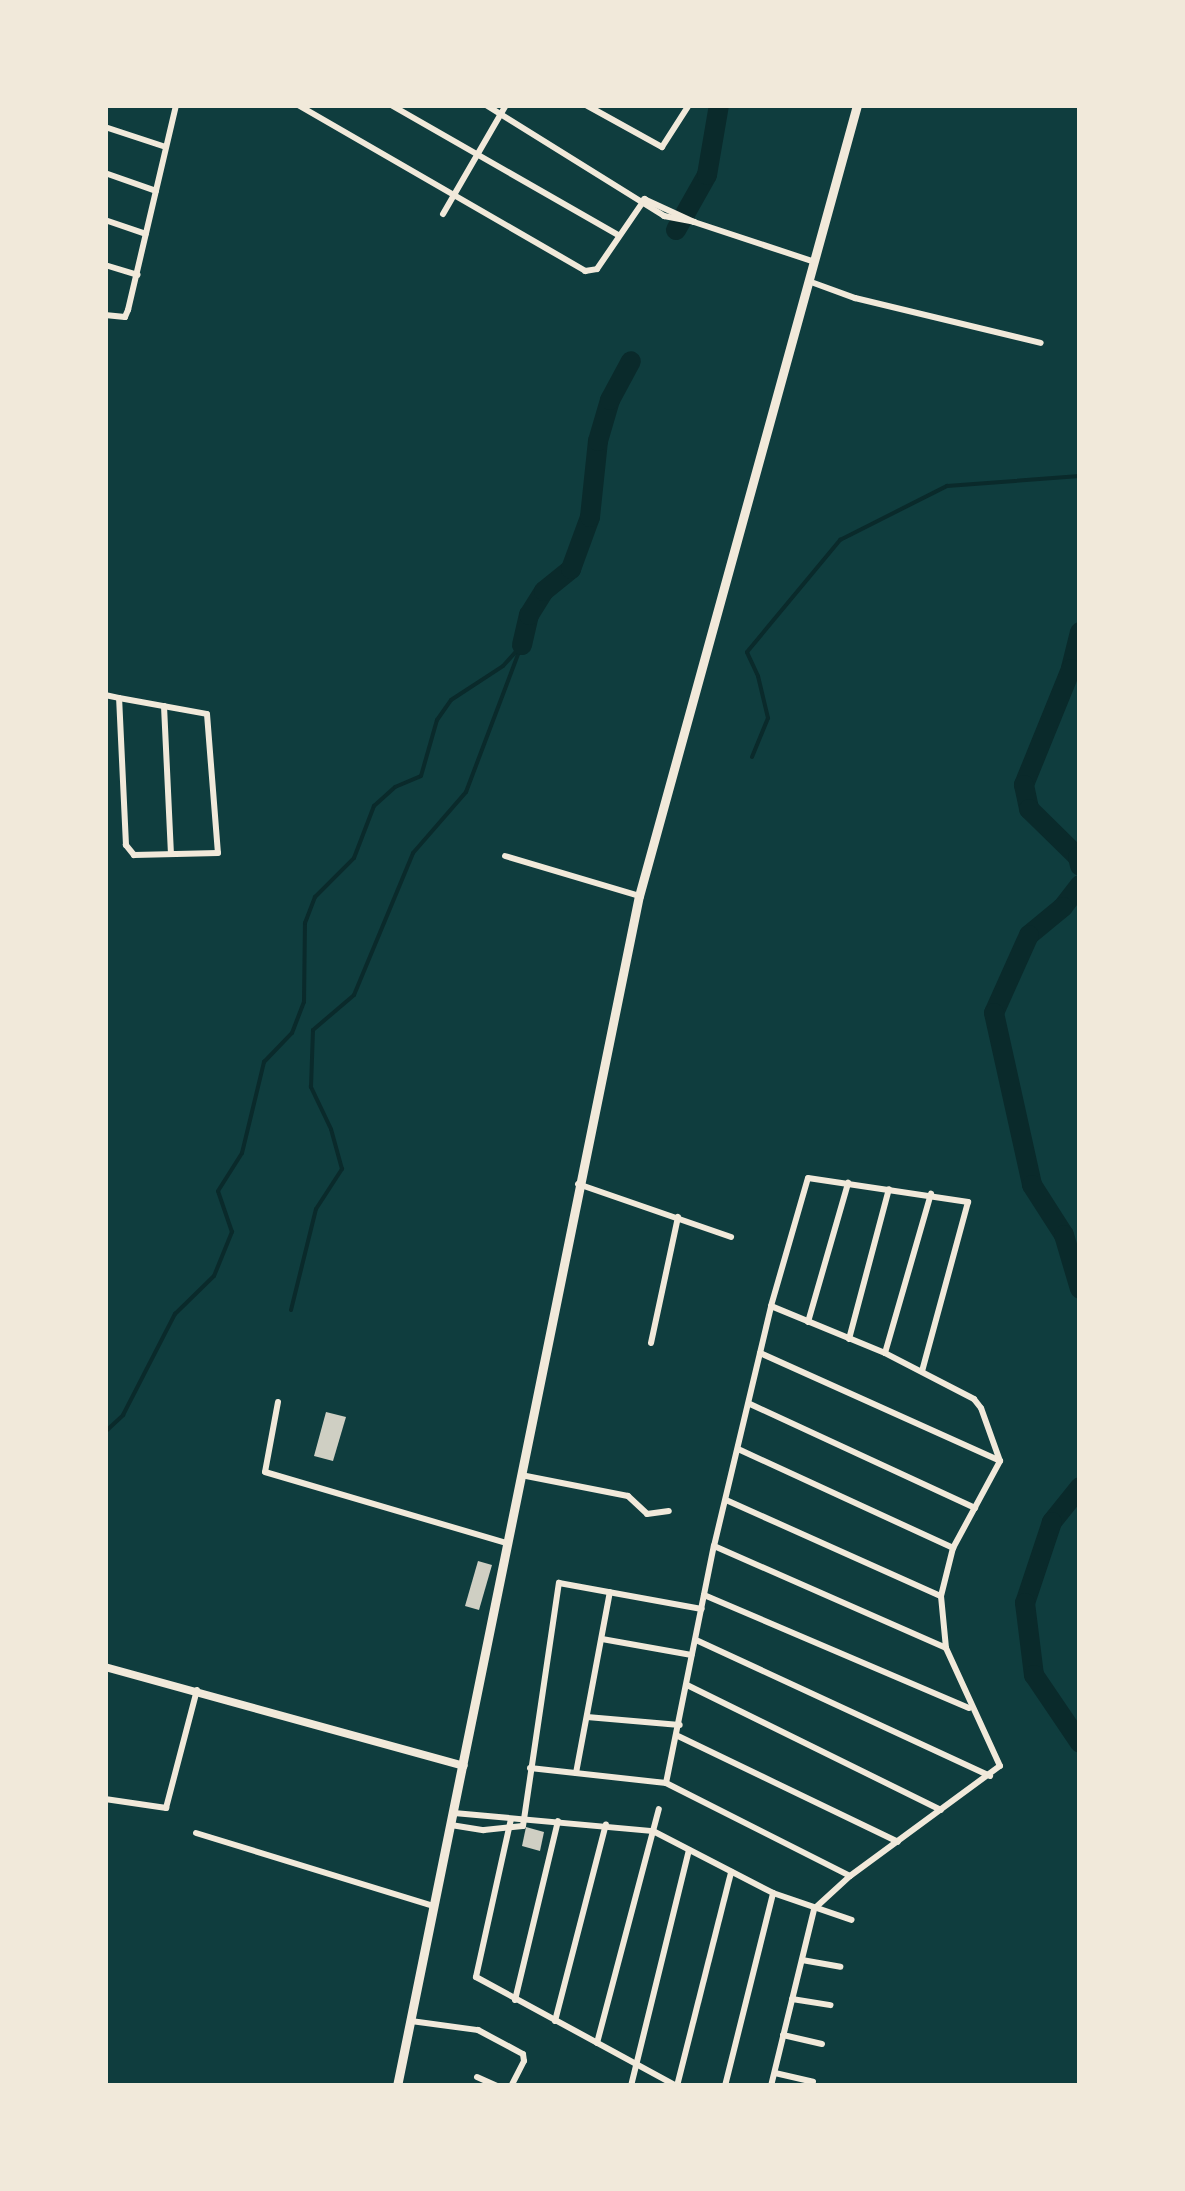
<!DOCTYPE html>
<style>
body{margin:0}
#map{position:relative;width:1185px;height:2191px;overflow:hidden;background:#0f3d3e;font-family:"Fira Sans Condensed",sans-serif}
div>[style]{position:absolute}
.stream>*{height:4px;margin:-2px;padding:0 2px;transform-origin:2px;border-radius:2px;background:#0a2a2b}
.river>*{height:20px;margin:-10px;padding:0 10px;transform-origin:10px;border-radius:10px;background:#0a2a2b}
.building>*{inset:0;background:#cfcfc3}
.minor>*{height:6px;margin:-3px;padding:0 3px;transform-origin:3px;border-radius:3px;background:#f1e9da}
.tertiary>*{height:8px;margin:-4px;padding:0 4px;transform-origin:4px;border-radius:4px;background:#f1e9da}
.primary>*{height:9px;margin:-4.5px;padding:0 4.5px;transform-origin:4.5px;border-radius:4.5px;background:#f1e9da}
span{translate:-50% -50%;white-space:nowrap;text-align:center;line-height:1.15;-webkit-text-stroke:8px #f1e9da;paint-order:stroke}
.frame{position:absolute;inset:0;border:108px solid #f1e9da;pointer-events:none}
</style>
<div id="map">
<div class="stream">
<div style="left:752px;top:757px;width:42px;rotate:-67.7deg"></div>
<div style="left:768px;top:718px;width:43px;rotate:-103.4deg"></div>
<div style="left:758px;top:676px;width:26px;rotate:-115deg"></div>
<div style="left:747px;top:652px;width:146px;rotate:-50.3deg"></div>
<div style="left:840px;top:540px;width:120px;rotate:-26.8deg"></div>
<div style="left:947px;top:486px;width:133px;rotate:-4.3deg"></div>
<div style="left:291px;top:1310px;width:104px;rotate:-76.1deg"></div>
<div style="left:316px;top:1209px;width:48px;rotate:-57deg"></div>
<div style="left:342px;top:1169px;width:41px;rotate:-105.4deg"></div>
<div style="left:331px;top:1129px;width:47px;rotate:-115.5deg"></div>
<div style="left:311px;top:1087px;width:57px;rotate:-88deg"></div>
<div style="left:313px;top:1030px;width:54px;rotate:-40.5deg"></div>
<div style="left:354px;top:995px;width:154px;rotate:-67.4deg"></div>
<div style="left:413px;top:853px;width:81px;rotate:-49deg"></div>
<div style="left:466px;top:792px;width:153px;rotate:-69.3deg"></div>
<div style="left:105px;top:1432px;width:25px;rotate:-43deg"></div>
<div style="left:123px;top:1415px;width:114px;rotate:-62.8deg"></div>
<div style="left:175px;top:1314px;width:54px;rotate:-44.3deg"></div>
<div style="left:214px;top:1276px;width:48px;rotate:-67.8deg"></div>
<div style="left:232px;top:1232px;width:43px;rotate:-108.9deg"></div>
<div style="left:218px;top:1191px;width:45px;rotate:-57.7deg"></div>
<div style="left:242px;top:1153px;width:94px;rotate:-76.4deg"></div>
<div style="left:264px;top:1062px;width:40px;rotate:-46deg"></div>
<div style="left:292px;top:1033px;width:33px;rotate:-69deg"></div>
<div style="left:304px;top:1002px;width:79px;rotate:-89.3deg"></div>
<div style="left:305px;top:923px;width:28px;rotate:-69deg"></div>
<div style="left:315px;top:897px;width:55px;rotate:-45deg"></div>
<div style="left:354px;top:858px;width:56px;rotate:-69deg"></div>
<div style="left:374px;top:806px;width:28px;rotate:-42deg"></div>
<div style="left:395px;top:787px;width:28px;rotate:-23deg"></div>
<div style="left:421px;top:776px;width:58px;rotate:-74.1deg"></div>
<div style="left:437px;top:720px;width:24px;rotate:-55deg"></div>
<div style="left:451px;top:700px;width:62px;rotate:-33.2deg"></div>
<div style="left:503px;top:666px;width:28px;rotate:-48deg"></div>
</div>
<div class="river">
<div style="left:676px;top:230px;width:63px;rotate:-60.6deg"></div>
<div style="left:707px;top:175px;width:71px;rotate:-80.3deg"></div>
<div style="left:1080px;top:632px;width:38px;rotate:104deg"></div>
<div style="left:1071px;top:669px;width:125px;rotate:112.1deg"></div>
<div style="left:1024px;top:785px;width:25px;rotate:78deg"></div>
<div style="left:1029px;top:809px;width:69px;rotate:44.4deg"></div>
<div style="left:1078px;top:857px;width:9px;rotate:77deg"></div>
<div style="left:522px;top:645px;width:31px;rotate:-77deg"></div>
<div style="left:529px;top:615px;width:28px;rotate:-58deg"></div>
<div style="left:544px;top:591px;width:35px;rotate:-39deg"></div>
<div style="left:571px;top:569px;width:55px;rotate:-69.9deg"></div>
<div style="left:590px;top:517px;width:76px;rotate:-84deg"></div>
<div style="left:598px;top:441px;width:43px;rotate:-73.7deg"></div>
<div style="left:610px;top:400px;width:44px;rotate:-61.7deg"></div>
<div style="left:1080px;top:885px;width:28px;rotate:128deg"></div>
<div style="left:1063px;top:907px;width:44px;rotate:140.5deg"></div>
<div style="left:1029px;top:935px;width:85px;rotate:114.2deg"></div>
<div style="left:994px;top:1013px;width:176px;rotate:77.5deg"></div>
<div style="left:1032px;top:1185px;width:59px;rotate:57.4deg"></div>
<div style="left:1064px;top:1235px;width:56px;rotate:73.5deg"></div>
<div style="left:1080px;top:1487px;width:45px;rotate:128.7deg"></div>
<div style="left:1052px;top:1522px;width:85px;rotate:108.4deg"></div>
<div style="left:1025px;top:1603px;width:73px;rotate:82.9deg"></div>
<div style="left:1034px;top:1675px;width:82px;rotate:55.9deg"></div>
</div>
<div class="building">
<div style="clip-path:polygon(326px 1412px,346px 1417px,333px 1461px,314px 1456px)"></div>
<div style="clip-path:polygon(478px 1561px,492px 1565px,479px 1610px,465px 1606px)"></div>
<div style="clip-path:polygon(526px 1827px,544px 1832px,540px 1851px,522px 1846px)"></div>
</div>
<div class="minor">
<div style="left:298px;top:105px;width:332px;rotate:30deg"></div>
<div style="left:585px;top:271px;width:12px;rotate:-9deg"></div>
<div style="left:597px;top:269px;width:85px;rotate:-55.6deg"></div>
<div style="left:391px;top:105px;width:262px;rotate:29.8deg"></div>
<div style="left:486px;top:105px;width:210px;rotate:31.9deg"></div>
<div style="left:664px;top:216px;width:31px;rotate:11deg"></div>
<div style="left:586px;top:105px;width:87px;rotate:28.9deg"></div>
<div style="left:662px;top:147px;width:50px;rotate:-57.3deg"></div>
<div style="left:105px;top:127px;width:64px;rotate:18.2deg"></div>
<div style="left:105px;top:173px;width:54px;rotate:19.4deg"></div>
<div style="left:644px;top:199px;width:55px;rotate:24.7deg"></div>
<div style="left:694px;top:222px;width:127px;rotate:18.3deg"></div>
<div style="left:443px;top:214px;width:126px;rotate:-60deg"></div>
<div style="left:105px;top:220px;width:43px;rotate:18.9deg"></div>
<div style="left:105px;top:265px;width:34px;rotate:17deg"></div>
<div style="left:811px;top:282px;width:47px;rotate:20deg"></div>
<div style="left:855px;top:298px;width:191px;rotate:13.6deg"></div>
<div style="left:105px;top:315px;width:20px;rotate:6deg"></div>
<div style="left:125px;top:317px;width:8px;rotate:-67deg"></div>
<div style="left:128px;top:310px;width:211px;rotate:-76.8deg"></div>
<div style="left:105px;top:695px;width:14px;rotate:12deg"></div>
<div style="left:119px;top:698px;width:89px;rotate:10.3deg"></div>
<div style="left:207px;top:714px;width:139px;rotate:85.5deg"></div>
<div style="left:218px;top:853px;width:84px;rotate:178.6deg"></div>
<div style="left:134px;top:855px;width:13px;rotate:-129deg"></div>
<div style="left:126px;top:845px;width:147px;rotate:-92.7deg"></div>
<div style="left:164px;top:706px;width:148px;rotate:87.3deg"></div>
<div style="left:505px;top:856px;width:140px;rotate:16.6deg"></div>
<div style="left:578px;top:1184px;width:162px;rotate:19.1deg"></div>
<div style="left:808px;top:1322px;width:145px;rotate:-73.9deg"></div>
<div style="left:849px;top:1339px;width:155px;rotate:-75.1deg"></div>
<div style="left:651px;top:1343px;width:129px;rotate:-77.9deg"></div>
<div style="left:760px;top:1353px;width:263px;rotate:24.2deg"></div>
<div style="left:885px;top:1353px;width:166px;rotate:-73.9deg"></div>
<div style="left:278px;top:1402px;width:71px;rotate:100.5deg"></div>
<div style="left:265px;top:1472px;width:252px;rotate:16.4deg"></div>
<div style="left:750px;top:1404px;width:248px;rotate:24.8deg"></div>
<div style="left:738px;top:1449px;width:237px;rotate:24.7deg"></div>
<div style="left:521px;top:1475px;width:109px;rotate:11.1deg"></div>
<div style="left:628px;top:1496px;width:26px;rotate:43deg"></div>
<div style="left:647px;top:1514px;width:22px;rotate:-8deg"></div>
<div style="left:726px;top:1500px;width:235px;rotate:24.1deg"></div>
<div style="left:714px;top:1546px;width:253px;rotate:23.7deg"></div>
<div style="left:704px;top:1595px;width:288px;rotate:23.1deg"></div>
<div style="left:602px;top:1639px;width:91px;rotate:10.1deg"></div>
<div style="left:696px;top:1640px;width:324px;rotate:24.8deg"></div>
<div style="left:687px;top:1685px;width:283px;rotate:26.2deg"></div>
<div style="left:587px;top:1717px;width:93px;rotate:4.9deg"></div>
<div style="left:678px;top:1736px;width:244px;rotate:25.7deg"></div>
<div style="left:530px;top:1768px;width:137px;rotate:6.3deg"></div>
<div style="left:666px;top:1783px;width:206px;rotate:26.8deg"></div>
<div style="left:576px;top:1773px;width:184px;rotate:-79.4deg"></div>
<div style="left:666px;top:1783px;width:242px;rotate:-78.6deg"></div>
<div style="left:714px;top:1546px;width:247px;rotate:-76.6deg"></div>
<div style="left:771px;top:1306px;width:133px;rotate:-73.9deg"></div>
<div style="left:808px;top:1178px;width:162px;rotate:8.5deg"></div>
<div style="left:968px;top:1202px;width:175px;rotate:105.2deg"></div>
<div style="left:105px;top:1799px;width:62px;rotate:8.4deg"></div>
<div style="left:166px;top:1808px;width:122px;rotate:-75.3deg"></div>
<div style="left:454px;top:1813px;width:200px;rotate:5.2deg"></div>
<div style="left:653px;top:1831px;width:135px;rotate:27.3deg"></div>
<div style="left:773px;top:1893px;width:83px;rotate:18.9deg"></div>
<div style="left:511px;top:1819px;width:162px;rotate:102.5deg"></div>
<div style="left:476px;top:1977px;width:229px;rotate:28.5deg"></div>
<div style="left:451px;top:1825px;width:33px;rotate:9deg"></div>
<div style="left:484px;top:1830px;width:39px;rotate:-6deg"></div>
<div style="left:523px;top:1826px;width:246px;rotate:-81.6deg"></div>
<div style="left:559px;top:1583px;width:145px;rotate:10.3deg"></div>
<div style="left:196px;top:1833px;width:248px;rotate:17.1deg"></div>
<div style="left:802px;top:1960px;width:39px;rotate:10deg"></div>
<div style="left:792px;top:1999px;width:39px;rotate:9deg"></div>
<div style="left:515px;top:2000px;width:184px;rotate:-76.5deg"></div>
<div style="left:411px;top:2021px;width:68px;rotate:7.7deg"></div>
<div style="left:478px;top:2030px;width:51px;rotate:28.1deg"></div>
<div style="left:523px;top:2054px;width:7px;rotate:82deg"></div>
<div style="left:524px;top:2061px;width:28px;rotate:117deg"></div>
<div style="left:555px;top:2021px;width:203px;rotate:-75.5deg"></div>
<div style="left:783px;top:2035px;width:40px;rotate:13deg"></div>
<div style="left:597px;top:2043px;width:242px;rotate:-75.2deg"></div>
<div style="left:775px;top:2073px;width:39px;rotate:13deg"></div>
<div style="left:477px;top:2077px;width:22px;rotate:24deg"></div>
<div style="left:631px;top:2086px;width:243px;rotate:-76.2deg"></div>
<div style="left:677px;top:2086px;width:221px;rotate:-75.8deg"></div>
<div style="left:725px;top:2086px;width:199px;rotate:-76deg"></div>
<div style="left:771px;top:2086px;width:182px;rotate:-76.3deg"></div>
<div style="left:814px;top:1909px;width:49px;rotate:-42.5deg"></div>
<div style="left:850px;top:1876px;width:186px;rotate:-36.3deg"></div>
<div style="left:1000px;top:1766px;width:130px;rotate:-114.6deg"></div>
<div style="left:946px;top:1648px;width:52px;rotate:-95.5deg"></div>
<div style="left:941px;top:1596px;width:49px;rotate:-76deg"></div>
<div style="left:953px;top:1548px;width:99px;rotate:-61.6deg"></div>
<div style="left:1000px;top:1461px;width:56px;rotate:-109.7deg"></div>
<div style="left:981px;top:1408px;width:11px;rotate:-128deg"></div>
<div style="left:974px;top:1399px;width:100px;rotate:-152.7deg"></div>
<div style="left:885px;top:1353px;width:123px;rotate:-157.6deg"></div>
</div>
<div class="tertiary">
<div style="left:105px;top:1667px;width:372px;rotate:15.4deg"></div>
</div>
<div class="primary">
<div style="left:397px;top:2086px;width:1214px;rotate:-78.51deg"></div>
<div style="left:639px;top:896px;width:820px;rotate:-74.59deg"></div>
</div>
<div class="frame"></div>
</div>
